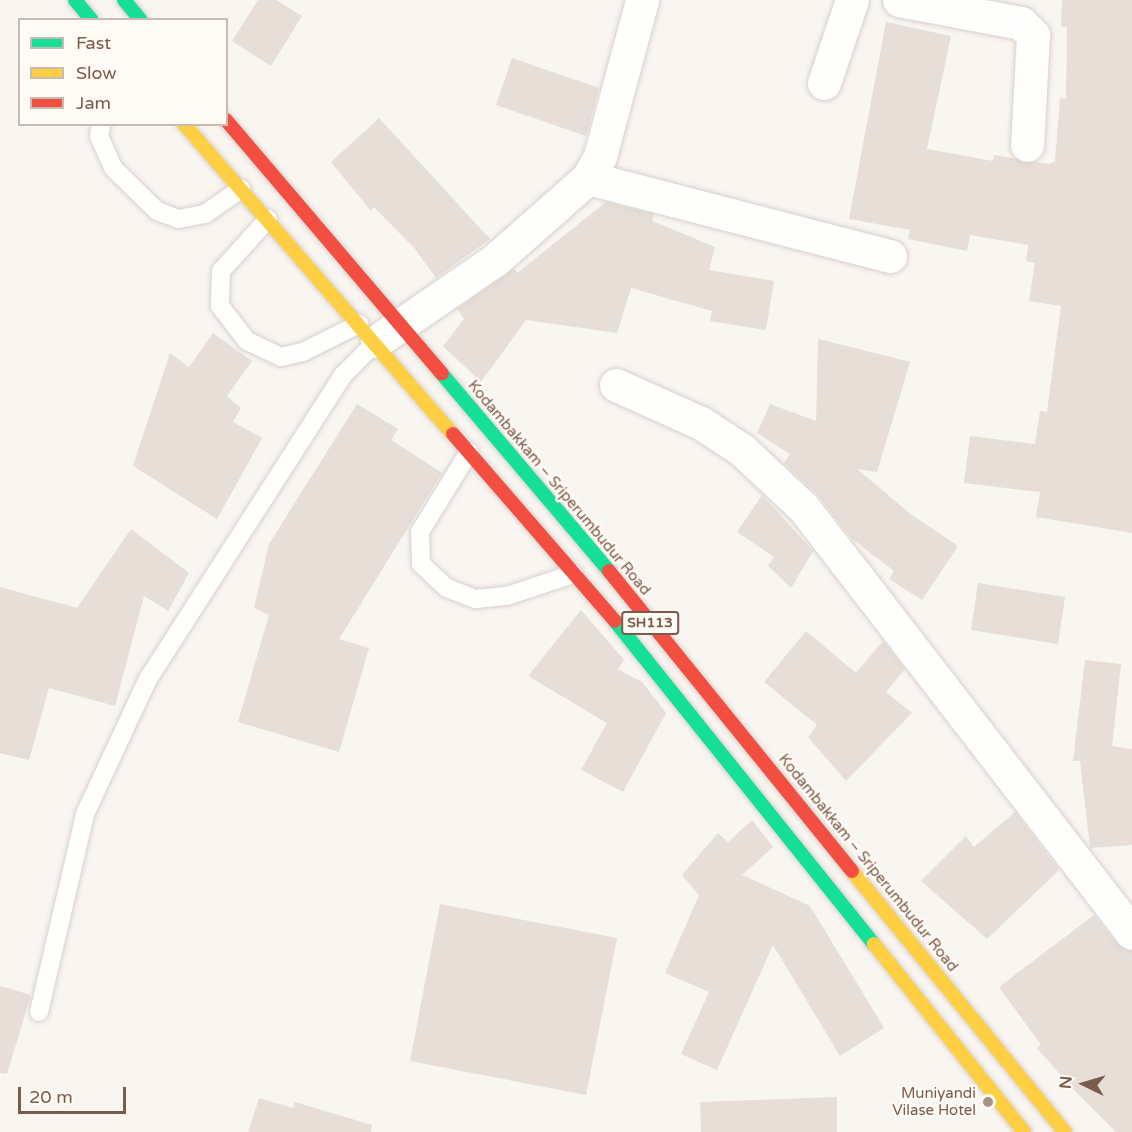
<!DOCTYPE html>
<meta charset="utf-8">
<style>
body{margin:0}
#map{position:relative;width:1132px;height:1132px;overflow:hidden;background:#f9f5f0;font-family:"Varela Round",sans-serif}
div>[style]{position:absolute}
.building>*{inset:0;background:#e6ded7}
.roads{filter:drop-shadow(0 0 2px #d7d1cb) drop-shadow(0 0 2px #d7d1cb)}
.lane>*{height:18px;margin:-9px;padding:0 9px;transform-origin:9px;border-radius:9px;background:#fefefd}
.street>*{height:33px;margin:-16.5px;padding:0 16.5px;transform-origin:16.5px;border-radius:16.5px;background:#fefefd}
.fast>*{height:14px;margin:-7px;padding:0 7px;transform-origin:7px;border-radius:7px;background:#16e098}
.slow>*{height:14px;margin:-7px;padding:0 7px;transform-origin:7px;border-radius:7px;background:#ffcf43}
.jam>*{height:14px;margin:-7px;padding:0 7px;transform-origin:7px;border-radius:7px;background:#f24e42}
.dots>*{width:16px;height:16px;translate:-50% -50%;box-sizing:border-box;border:3px solid #fffaf3;border-radius:50%}
span{translate:-50% -50%;white-space:nowrap;text-align:center;line-height:1.15;-webkit-text-stroke:5px #fffaf3;paint-order:stroke}
.shield-label span{padding:2px 4px;background:#fffaf3;border:2px solid;border-radius:4px;-webkit-text-stroke-width:0}
.shield-label{font-size:14px;color:#7a5c4d;font-weight:700}
.street-label{font-size:15px;color:#7a5c4d}
.poi-label{font-size:15px;color:#7a5c4d}
.right{translate:-100% -50%;text-align:right}
.legend{position:absolute;left:18px;top:18px;width:210px;height:108px;box-sizing:border-box;background:#fffaf3;border:2px solid #cabbb1;margin:0;padding:8px 10px;list-style:none;font-size:18px;color:#7a5c4d}
.legend li{display:flex;align-items:center;gap:12px;height:30px}
.legend b{width:30px;border:2px solid #cabbb1}
.north{position:absolute;left:1054px;top:1054px;width:60px;height:60px;-webkit-text-stroke:4px #fffaf3;paint-order:stroke;rotate:275deg;font-size:16px;font-weight:700;line-height:24px;text-align:center;color:#7a5c4d}
.north::after{content:'';display:block;margin:auto;width:21px;height:27px;background:#7a5c4d;clip-path:polygon(50% 0,100% 100%,50% 72%,0 100%)}
.scale{position:absolute;left:18px;top:1087px;width:108px;height:27px;box-sizing:border-box;border:3px solid #7a5c4d;border-top:0;padding-left:8px;font-size:18px;line-height:21px;white-space:nowrap;color:#7a5c4d;-webkit-text-stroke:4px #fffaf3;paint-order:stroke}
</style>
<div id="map">
<div class="building">
<div style="clip-path:polygon(258px 0,276px 0,302px 16px,271px 66px,232px 41px)"></div>
<div style="clip-path:polygon(1062px 0,1132px 0,1132px 533px,1036px 517px,1040px 492px,964px 483px,970px 436px,1035px 444px,1040px 411px,1047px 412px,1061px 306px,1029px 301px,1035px 263px,1026px 261px,1028px 245px,970px 235px,967px 251px,908px 239px,910px 230px,849px 219px,886px 22px,951px 36px,927px 149px,993px 161px,994px 155px,1049px 164px,1055px 161px,1060px 98px,1066px 99px,1067px 27px,1061px 27px)"></div>
<div style="clip-path:polygon(512px 58px,599px 88px,586px 136px,496px 105px)"></div>
<div style="clip-path:polygon(379px 118px,490px 239px,436px 278px,415px 249px,374px 207px,371px 211px,331px 162px)"></div>
<div style="clip-path:polygon(606px 202px,654px 214px,652px 221px,715px 247px,709px 270px,774px 281px,766px 330px,710px 321px,712px 311px,631px 288px,617px 333px,526px 320px,481px 382px,443px 346px,464px 319px,457px 309px,514px 268px,517px 273px)"></div>
<div style="clip-path:polygon(213px 333px,252px 361px,227px 396px,241px 408px,233px 422px,262px 438px,217px 519px,133px 466px,170px 353px,189px 367px)"></div>
<div style="clip-path:polygon(818px 339px,910px 362px,877px 472px,857px 469px,912px 515px,958px 546px,922px 600px,889px 579px,894px 571px,851px 538px,818px 495px,784px 463px,790px 454px,757px 433px,770px 404px,816px 421px)"></div>
<div style="clip-path:polygon(357px 404px,398px 429px,391px 440px,442px 473px,339px 639px,369px 648px,339px 752px,238px 722px,269px 615px,254px 608px,269px 544px)"></div>
<div style="clip-path:polygon(762px 495px,813px 551px,791px 588px,768px 566px,774px 557px,737px 532px)"></div>
<div style="clip-path:polygon(131px 529px,189px 573px,168px 611px,144px 596px,115px 706px,49px 688px,29px 760px,0 753px,0 587px,77px 608px)"></div>
<div style="clip-path:polygon(978px 583px,1065px 597px,1058px 644px,971px 630px)"></div>
<div style="clip-path:polygon(581px 610px,624px 660px,618px 669px,642px 682px,666px 713px,623px 792px,581px 770px,607px 723px,528px 676px)"></div>
<div style="clip-path:polygon(806px 631px,856px 673px,883px 641px,905px 669px,886px 692px,912px 713px,846px 781px,808px 737px,817px 725px,764px 682px)"></div>
<div style="clip-path:polygon(1085px 660px,1121px 664px,1112px 746px,1132px 749px,1132px 845px,1090px 848px,1080px 761px,1073px 761px)"></div>
<div style="clip-path:polygon(1015px 812px,1059px 870px,987px 939px,921px 881px,966px 836px,974px 847px)"></div>
<div style="clip-path:polygon(752px 820px,773px 847px,742px 875px,810px 906px,884px 1028px,840px 1056px,773px 945px,717px 1070px,681px 1054px,709px 992px,665px 973px,699px 895px,682px 875px,718px 833px,728px 842px)"></div>
<div style="clip-path:polygon(440px 904px,617px 938px,586px 1095px,410px 1061px)"></div>
<div style="clip-path:polygon(1094px 915px,1118px 945px,1132px 951px,1132px 1132px,1116px 1132px,1071px 1087px,1037px 1048px,1041px 1045px,999px 987px)"></div>
<div style="clip-path:polygon(0 986px,31px 995px,7px 1074px,0 1073px)"></div>
<div style="clip-path:polygon(837px 1097px,837px 1132px,701px 1132px,700px 1102px)"></div>
<div style="clip-path:polygon(259px 1098px,293px 1108px,295px 1102px,372px 1125px,371px 1132px,248px 1132px)"></div>
</div>
<div class="roads">
<div class="lane">
<div style="left:101px;top:124px;width:12px;rotate:99deg"></div>
<div style="left:99px;top:136px;width:36px;rotate:66deg"></div>
<div style="left:114px;top:169px;width:60px;rotate:44.3deg"></div>
<div style="left:157px;top:211px;width:23px;rotate:20deg"></div>
<div style="left:179px;top:219px;width:26px;rotate:-11deg"></div>
<div style="left:205px;top:214px;width:44px;rotate:-34.8deg"></div>
<div style="left:268px;top:219px;width:70px;rotate:132.1deg"></div>
<div style="left:221px;top:271px;width:35px;rotate:92deg"></div>
<div style="left:220px;top:306px;width:44px;rotate:52.4deg"></div>
<div style="left:247px;top:341px;width:38px;rotate:25deg"></div>
<div style="left:281px;top:357px;width:23px;rotate:-13deg"></div>
<div style="left:303px;top:352px;width:63px;rotate:-26.6deg"></div>
<div style="left:469px;top:452px;width:94px;rotate:121.5deg"></div>
<div style="left:420px;top:532px;width:32px;rotate:88deg"></div>
<div style="left:421px;top:564px;width:35px;rotate:43deg"></div>
<div style="left:447px;top:588px;width:31px;rotate:21deg"></div>
<div style="left:476px;top:599px;width:31px;rotate:-6deg"></div>
<div style="left:507px;top:596px;width:70px;rotate:-18.4deg"></div>
<div style="left:39px;top:1012px;width:203px;rotate:-76.9deg"></div>
<div style="left:85px;top:814px;width:149px;rotate:-65deg"></div>
<div style="left:148px;top:679px;width:361px;rotate:-57.3deg"></div>
<div style="left:343px;top:375px;width:47px;rotate:-45deg"></div>
</div>
<div class="street">
<div style="left:899px;top:0;width:124px;rotate:10.7deg"></div>
<div style="left:1021px;top:23px;width:17px;rotate:45deg"></div>
<div style="left:1033px;top:35px;width:110px;rotate:93.1deg"></div>
<div style="left:824px;top:83px;width:88px;rotate:-71.4deg"></div>
<div style="left:588px;top:178px;width:312px;rotate:14.5deg"></div>
<div style="left:377px;top:341px;width:143px;rotate:-34.5deg"></div>
<div style="left:495px;top:260px;width:124px;rotate:-41.4deg"></div>
<div style="left:588px;top:178px;width:25px;rotate:-61deg"></div>
<div style="left:600px;top:156px;width:162px;rotate:-74.9deg"></div>
<div style="left:616px;top:385px;width:93px;rotate:24.1deg"></div>
<div style="left:701px;top:423px;width:49px;rotate:33.4deg"></div>
<div style="left:742px;top:450px;width:83px;rotate:43.1deg"></div>
<div style="left:803px;top:507px;width:538px;rotate:52.32deg"></div>
</div>
<div class="fast">
<div style="left:75px;top:0;width:26px;rotate:50deg"></div>
<div style="left:124px;top:0;width:26px;rotate:50deg"></div>
<div style="left:442px;top:374px;width:258px;rotate:49.7deg"></div>
<div style="left:615px;top:621px;width:414px;rotate:51.3deg"></div>
</div>
<div class="slow">
<div style="left:184px;top:124px;width:410px;rotate:49.1deg"></div>
<div style="left:852px;top:871px;width:337px;rotate:50.8deg"></div>
<div style="left:874px;top:944px;width:241px;rotate:51.4deg"></div>
</div>
<div class="jam">
<div style="left:226px;top:120px;width:333px;rotate:49.6deg"></div>
<div style="left:453px;top:434px;width:247px;rotate:49.1deg"></div>
<div style="left:609px;top:571px;width:386px;rotate:51deg"></div>
</div>
</div>
<div class="dots">
<div style="left:988px;top:1102px;background:#a69286"></div>
</div>
<div class="shield-label">
<span style="left:650px;top:623px">SH113</span>
</div>
<div class="street-label">
<span style="left:559px;top:488px;rotate:50deg">Kodambakkam – Sriperumbudur Road</span>
<span style="left:868px;top:863px;rotate:51deg">Kodambakkam – Sriperumbudur Road</span>
</div>
<div class="poi-label">
<span class="right" style="left:976px;top:1102px">Muniyandi<br>Vilase Hotel</span>
</div>
<ul class="legend">
<li><b style="height:8px;background:#16e098"></b>Fast</li>
<li><b style="height:8px;background:#ffcf43"></b>Slow</li>
<li><b style="height:8px;background:#f24e42"></b>Jam</li>
</ul>
<div class="north">N</div>
<div class="scale">20 m</div>
</div>
